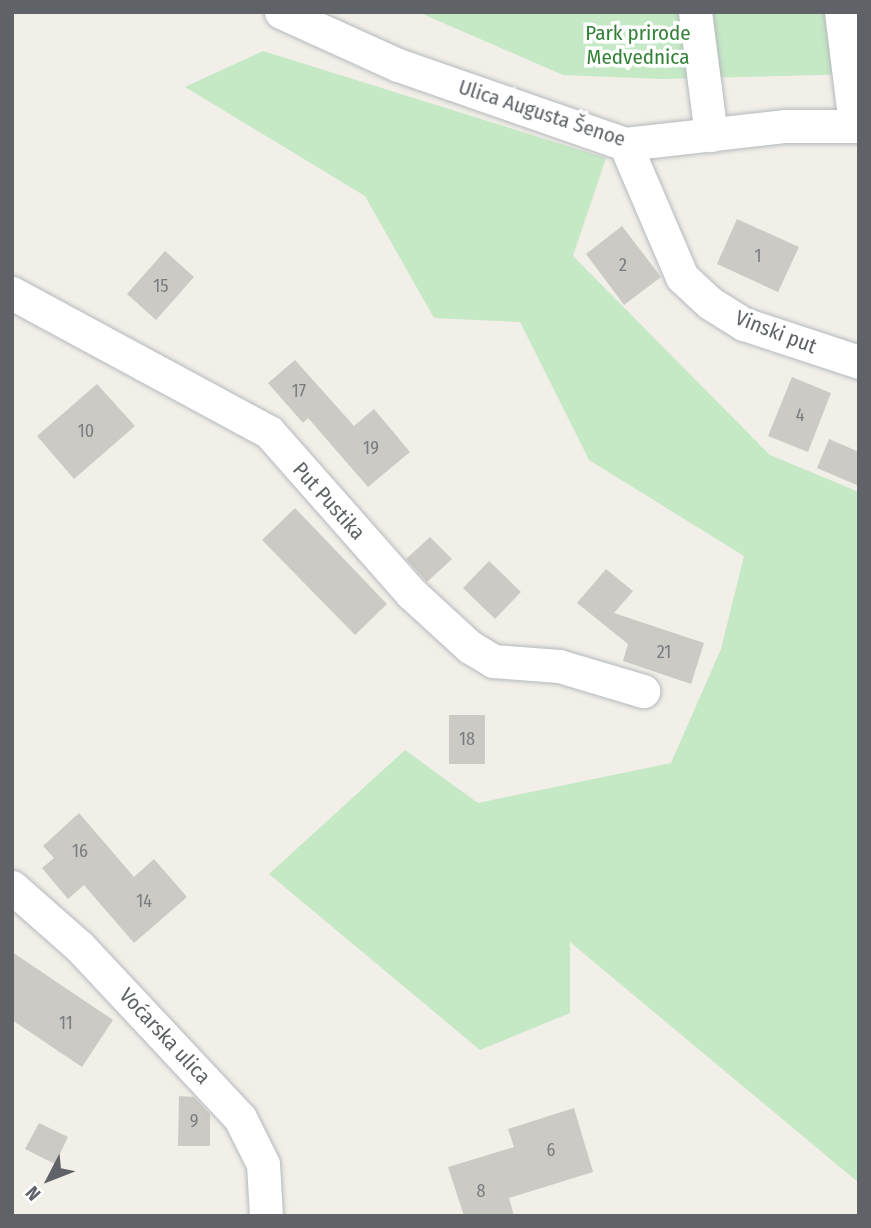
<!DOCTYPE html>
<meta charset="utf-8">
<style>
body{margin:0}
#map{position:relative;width:871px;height:1228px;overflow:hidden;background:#f1efe8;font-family:"Fira Sans Condensed",sans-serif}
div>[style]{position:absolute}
.green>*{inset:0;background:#c5e8c5}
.building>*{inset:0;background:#cccac5}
.roads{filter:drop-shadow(0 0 2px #b5b8bc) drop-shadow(0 0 2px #b5b8bc)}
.minor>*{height:33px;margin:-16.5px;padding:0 16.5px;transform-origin:16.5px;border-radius:16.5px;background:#fff}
span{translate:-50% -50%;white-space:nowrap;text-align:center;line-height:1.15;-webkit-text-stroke:7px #fff;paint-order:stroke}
.number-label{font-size:18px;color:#7a7d7f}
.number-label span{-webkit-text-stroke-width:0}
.park-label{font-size:21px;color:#348238}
.street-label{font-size:21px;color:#5f6368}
.frame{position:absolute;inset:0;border:14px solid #5f6368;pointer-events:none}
.north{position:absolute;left:14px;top:1144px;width:70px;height:70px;-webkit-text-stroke:5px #fff;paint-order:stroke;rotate:228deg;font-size:19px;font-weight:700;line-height:28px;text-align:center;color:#5f6368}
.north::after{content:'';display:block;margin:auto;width:24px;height:32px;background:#5f6368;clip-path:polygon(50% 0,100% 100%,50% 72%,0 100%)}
</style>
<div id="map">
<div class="green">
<div style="clip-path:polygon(418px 12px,859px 12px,859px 74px,661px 79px,563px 75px)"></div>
<div style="clip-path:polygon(263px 51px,606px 158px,573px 256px,770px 455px,859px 492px,859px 1183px,570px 942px,570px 1013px,480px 1050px,269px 874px,405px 750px,478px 803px,671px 763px,721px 649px,744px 556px,589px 460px,520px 322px,434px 318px,365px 196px,185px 87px)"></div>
</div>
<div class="building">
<div style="clip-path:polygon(737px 219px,799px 247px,778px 292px,717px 264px)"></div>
<div style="clip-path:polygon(622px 226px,661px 277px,624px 305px,586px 254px)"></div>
<div style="clip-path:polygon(165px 251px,194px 277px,156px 320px,127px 294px)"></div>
<div style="clip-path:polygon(295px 360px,354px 426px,374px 409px,410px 452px,368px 487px,308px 418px,303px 423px,268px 383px)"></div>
<div style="clip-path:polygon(792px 377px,831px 393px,808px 452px,768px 436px)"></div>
<div style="clip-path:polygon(97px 384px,135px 426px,74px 479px,37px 436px)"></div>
<div style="clip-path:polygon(829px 439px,859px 452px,859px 486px,817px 468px)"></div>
<div style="clip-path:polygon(295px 508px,387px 604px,355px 635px,262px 540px)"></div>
<div style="clip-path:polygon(430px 537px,452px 559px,427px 582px,406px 559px)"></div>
<div style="clip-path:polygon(489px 561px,521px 592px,495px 619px,463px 588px)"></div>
<div style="clip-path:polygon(606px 569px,633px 591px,614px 613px,704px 643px,691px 684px,623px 661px,628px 644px,577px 603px)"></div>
<div style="clip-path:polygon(449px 715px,485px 715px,485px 764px,449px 764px)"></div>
<div style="clip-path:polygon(79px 813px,134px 877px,154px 859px,187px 897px,134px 943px,84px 885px,68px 899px,42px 868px,54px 858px,43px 846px)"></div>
<div style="clip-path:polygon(12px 952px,113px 1020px,82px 1067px,12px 1020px)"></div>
<div style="clip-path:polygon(179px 1096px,194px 1097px,210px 1114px,210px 1146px,178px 1146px)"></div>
<div style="clip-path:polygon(574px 1108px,593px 1172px,509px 1198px,514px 1216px,464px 1216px,448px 1167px,514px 1147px,508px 1129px)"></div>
<div style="clip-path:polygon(39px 1123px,68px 1137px,55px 1164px,25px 1149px)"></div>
</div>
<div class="roads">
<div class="minor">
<div style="left:281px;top:12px;width:128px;rotate:24.4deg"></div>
<div style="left:398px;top:65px;width:240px;rotate:19.2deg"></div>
<div style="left:625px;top:144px;width:162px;rotate:-6.4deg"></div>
<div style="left:786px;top:126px;width:73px"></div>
<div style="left:695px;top:12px;width:124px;rotate:82.6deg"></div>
<div style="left:841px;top:12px;width:114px;rotate:82.9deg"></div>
<div style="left:625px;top:144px;width:145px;rotate:66.8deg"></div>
<div style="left:682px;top:277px;width:38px;rotate:43deg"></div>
<div style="left:710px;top:303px;width:40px;rotate:32deg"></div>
<div style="left:744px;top:324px;width:121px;rotate:18.3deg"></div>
<div style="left:12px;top:293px;width:292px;rotate:28.4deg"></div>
<div style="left:269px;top:432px;width:215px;rotate:48.6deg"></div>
<div style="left:411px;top:593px;width:80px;rotate:42.5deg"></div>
<div style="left:470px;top:647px;width:27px;rotate:31deg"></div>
<div style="left:493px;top:661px;width:66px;rotate:4.3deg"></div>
<div style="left:559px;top:666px;width:88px;rotate:16.6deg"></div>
<div style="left:12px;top:887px;width:89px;rotate:41.4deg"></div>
<div style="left:79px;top:946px;width:236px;rotate:46.9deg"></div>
<div style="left:240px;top:1118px;width:51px;rotate:63.4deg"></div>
<div style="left:263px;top:1164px;width:52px;rotate:86.7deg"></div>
</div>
</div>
<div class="number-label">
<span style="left:758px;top:256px">1</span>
<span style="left:623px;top:265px">2</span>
<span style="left:161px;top:286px">15</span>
<span style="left:299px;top:391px">17</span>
<span style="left:800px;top:415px">4</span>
<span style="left:86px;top:431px">10</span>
<span style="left:371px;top:448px">19</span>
<span style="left:664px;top:652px">21</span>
<span style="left:467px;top:739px">18</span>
<span style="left:80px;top:851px">16</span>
<span style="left:144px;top:901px">14</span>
<span style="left:66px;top:1023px">11</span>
<span style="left:194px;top:1121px">9</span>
<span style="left:551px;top:1150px">6</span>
<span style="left:481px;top:1191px">8</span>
</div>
<div class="park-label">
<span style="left:638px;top:45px">Park prirode<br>Medvednica</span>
</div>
<div class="street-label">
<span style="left:542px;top:113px;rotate:18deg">Ulica Augusta Šenoe</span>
<span style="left:776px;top:332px;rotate:21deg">Vinski put</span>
<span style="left:329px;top:501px;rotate:48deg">Put Pustika</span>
<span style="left:165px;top:1036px;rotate:47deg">Voćarska ulica</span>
</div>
<div class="frame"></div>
<div class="north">N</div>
</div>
